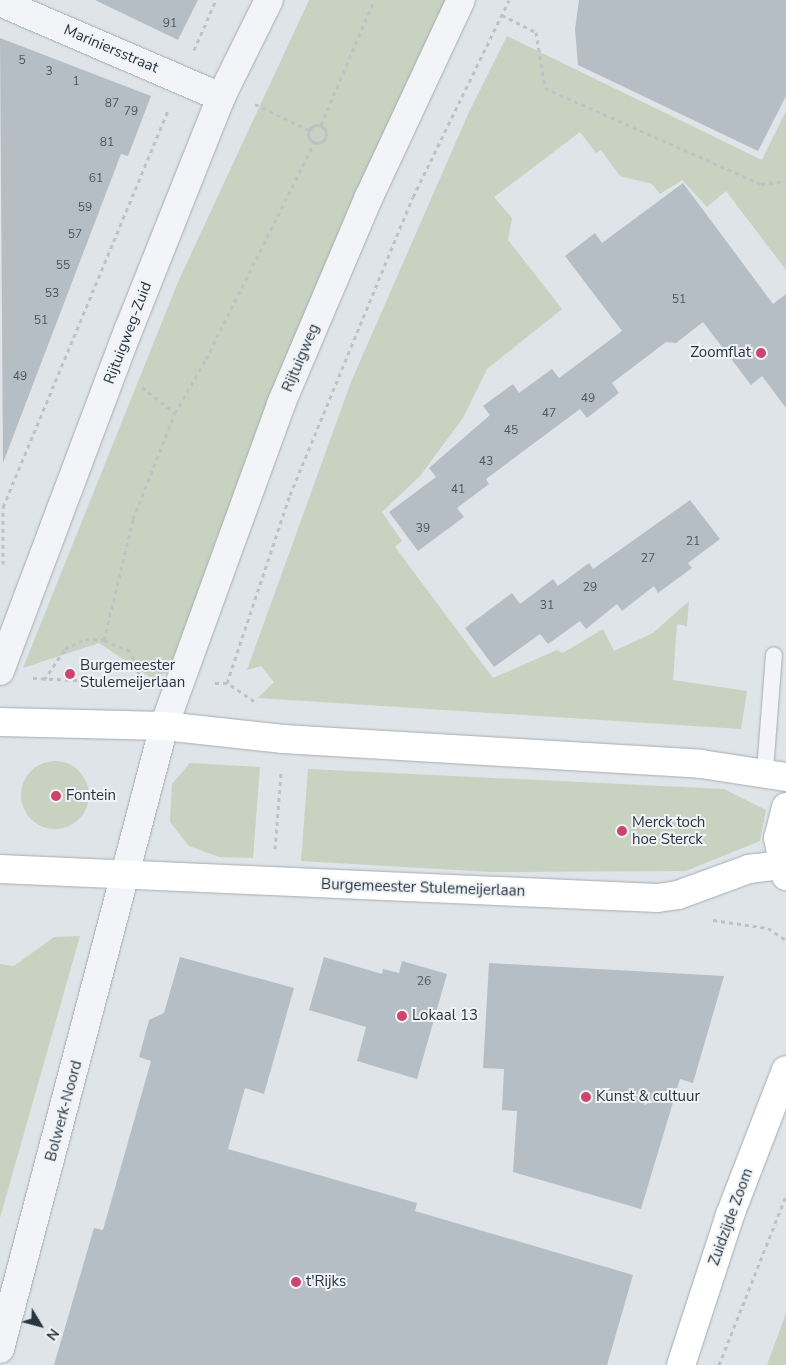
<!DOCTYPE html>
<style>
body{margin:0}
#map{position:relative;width:786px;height:1365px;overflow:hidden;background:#dfe4e8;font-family:"Nunito Sans",sans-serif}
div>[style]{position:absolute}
.green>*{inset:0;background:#c7d2c0}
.round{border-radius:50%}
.building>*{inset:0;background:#b6bec5}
.path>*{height:3px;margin-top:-1.5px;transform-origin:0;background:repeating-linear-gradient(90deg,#bdc2c7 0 4px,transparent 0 8px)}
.path>.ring{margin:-1.5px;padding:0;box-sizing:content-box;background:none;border:3px solid #bdc2c7;border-radius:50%}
.roads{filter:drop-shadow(0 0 1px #a4acb2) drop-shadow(0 0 1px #a4acb2)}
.lane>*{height:16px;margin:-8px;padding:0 8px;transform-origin:8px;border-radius:8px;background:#f2f4f7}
.street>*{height:28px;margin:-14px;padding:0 14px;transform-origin:14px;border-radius:14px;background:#f2f4f7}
.secondary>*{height:28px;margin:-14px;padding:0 14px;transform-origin:14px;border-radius:14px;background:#fff}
.dots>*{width:14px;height:14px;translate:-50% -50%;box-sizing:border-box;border:2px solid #eff3f6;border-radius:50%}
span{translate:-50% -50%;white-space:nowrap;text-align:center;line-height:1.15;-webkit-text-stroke:4px #eff3f6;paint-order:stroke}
.number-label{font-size:12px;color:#4c5661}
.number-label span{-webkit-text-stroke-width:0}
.street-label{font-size:15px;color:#283440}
.poi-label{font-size:15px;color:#283440}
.right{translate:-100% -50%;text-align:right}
.left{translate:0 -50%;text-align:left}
.north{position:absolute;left:15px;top:1300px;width:50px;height:50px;-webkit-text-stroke:4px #eff3f6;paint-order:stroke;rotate:127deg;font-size:14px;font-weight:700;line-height:20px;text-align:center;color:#283440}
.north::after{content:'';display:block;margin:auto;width:18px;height:22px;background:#283440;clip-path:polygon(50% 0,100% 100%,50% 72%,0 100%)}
</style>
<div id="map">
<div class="green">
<div style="clip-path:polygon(309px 0,450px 0,293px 350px,216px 541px,172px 670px,153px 679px,99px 643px,23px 668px,178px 282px)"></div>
<div style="clip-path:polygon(507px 36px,762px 160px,786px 111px,786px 270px,726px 191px,707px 207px,682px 180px,660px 194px,652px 184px,620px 176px,601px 150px,596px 153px,580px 132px,494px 197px,512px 218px,508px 240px,562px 309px,487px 369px,463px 418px,420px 476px,382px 512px,402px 541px,395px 547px,493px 678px,557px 650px,563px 653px,603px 629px,614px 651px,653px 633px,689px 601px,687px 626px,677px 624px,673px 680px,747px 691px,741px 729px,258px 698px,274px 682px,261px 666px,247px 670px,351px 382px,469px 112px)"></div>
<div class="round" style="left:21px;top:761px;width:68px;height:68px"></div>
<div style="clip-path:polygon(190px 763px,260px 767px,253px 858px,219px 857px,189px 846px,170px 822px,172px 784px)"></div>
<div style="clip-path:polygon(308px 769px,724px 789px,766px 810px,760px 841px,686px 871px,491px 872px,301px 861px)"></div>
<div style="clip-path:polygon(80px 936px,0 1218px,0 964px,14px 966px,54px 937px)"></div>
<div style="clip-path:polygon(786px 1313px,786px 1365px,767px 1365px)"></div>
</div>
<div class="building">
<div style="clip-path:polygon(95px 0,198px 0,178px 40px)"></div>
<div style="clip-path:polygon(579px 0,786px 0,786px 96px,758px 151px,578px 65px,575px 29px)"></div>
<div style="clip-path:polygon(0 38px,151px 96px,128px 156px,121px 154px,3px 463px)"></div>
<div style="clip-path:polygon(683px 183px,773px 304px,786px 294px,786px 408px,762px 376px,751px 385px,703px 322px,676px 343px,666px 342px,612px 383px,619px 393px,587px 418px,580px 409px,486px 479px,489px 484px,457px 508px,464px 517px,418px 551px,389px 512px,436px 477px,429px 468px,490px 415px,483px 406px,513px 384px,519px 393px,552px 369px,559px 378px,622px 331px,565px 256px,595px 233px,602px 243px)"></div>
<div style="clip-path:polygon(690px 500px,720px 539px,688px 563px,692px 568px,658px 593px,654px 586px,622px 611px,617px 604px,586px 629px,580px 621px,548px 644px,540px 634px,494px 667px,465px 628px,512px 593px,520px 604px,553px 579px,558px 586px,589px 563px,593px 569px)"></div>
<div style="clip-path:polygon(180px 957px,294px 988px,264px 1094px,245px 1088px,228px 1149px,417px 1203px,415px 1211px,633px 1275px,607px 1365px,54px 1365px,94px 1228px,103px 1230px,151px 1061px,139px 1057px,149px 1020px,164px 1013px)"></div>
<div style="clip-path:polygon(324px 957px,382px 974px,383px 969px,399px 973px,402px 961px,447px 974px,417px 1079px,357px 1061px,366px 1027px,309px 1010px)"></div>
<div style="clip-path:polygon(489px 963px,724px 976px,693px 1083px,680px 1079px,641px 1209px,513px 1172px,517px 1111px,502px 1110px,504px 1069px,483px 1068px)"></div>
</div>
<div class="path">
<div style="left:502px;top:15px;width:38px;rotate:27deg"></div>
<div style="left:536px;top:32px;width:57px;rotate:80.9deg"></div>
<div style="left:545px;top:88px;width:236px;rotate:24deg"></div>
<div style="left:761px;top:184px;width:25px;rotate:-7deg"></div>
<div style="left:194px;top:50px;width:55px;rotate:-66.3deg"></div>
<div style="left:255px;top:104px;width:60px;rotate:25.7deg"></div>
<div class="ring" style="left:308px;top:125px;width:15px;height:15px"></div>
<div style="left:321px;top:125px;width:136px;rotate:-67deg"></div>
<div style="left:142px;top:387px;width:42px;rotate:38.2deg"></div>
<div style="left:3px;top:564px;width:57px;rotate:-90deg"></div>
<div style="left:3px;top:507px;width:429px;rotate:-67.4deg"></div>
<div style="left:33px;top:678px;width:111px;rotate:2.6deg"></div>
<div style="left:44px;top:680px;width:37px;rotate:-56deg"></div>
<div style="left:65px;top:649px;width:22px;rotate:-27deg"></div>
<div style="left:85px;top:639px;width:19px;rotate:3deg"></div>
<div style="left:142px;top:682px;width:33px;rotate:-111deg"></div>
<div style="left:130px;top:651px;width:28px;rotate:-157deg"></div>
<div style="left:104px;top:640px;width:124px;rotate:-76.5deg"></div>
<div style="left:133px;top:519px;width:114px;rotate:-68.4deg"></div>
<div style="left:175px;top:413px;width:62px;rotate:-60.1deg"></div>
<div style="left:206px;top:359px;width:241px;rotate:-63.4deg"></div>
<div style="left:215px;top:683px;width:12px"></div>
<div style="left:254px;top:701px;width:32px;rotate:-146deg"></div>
<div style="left:227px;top:683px;width:198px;rotate:-71.5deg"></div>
<div style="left:290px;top:495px;width:322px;rotate:-67.6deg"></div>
<div style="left:413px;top:197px;width:219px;rotate:-64deg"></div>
<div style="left:275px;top:849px;width:76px;rotate:-85.5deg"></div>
<div style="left:713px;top:920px;width:56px;rotate:8.3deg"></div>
<div style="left:768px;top:928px;width:22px;rotate:34deg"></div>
<div style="left:719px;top:1365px;width:182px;rotate:-68.4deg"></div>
</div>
<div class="roads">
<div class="lane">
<div style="left:765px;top:771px;width:116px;rotate:-85.6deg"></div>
</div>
<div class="street">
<div style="left:0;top:2px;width:241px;rotate:23.3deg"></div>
<div style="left:0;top:671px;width:363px;rotate:-69.4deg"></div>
<div style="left:128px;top:331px;width:252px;rotate:-68.3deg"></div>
<div style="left:221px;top:97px;width:108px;rotate:-63.7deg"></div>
<div style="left:0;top:1349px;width:644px;rotate:-75.25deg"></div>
<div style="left:164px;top:726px;width:343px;rotate:-70deg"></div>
<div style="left:281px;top:404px;width:225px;rotate:-67deg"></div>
<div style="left:369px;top:197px;width:217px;rotate:-65deg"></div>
</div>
<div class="secondary">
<div style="left:0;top:722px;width:164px;rotate:1.4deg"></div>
<div style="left:164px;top:726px;width:120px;rotate:6.2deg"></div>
<div style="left:283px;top:739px;width:419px;rotate:3.4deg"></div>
<div style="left:701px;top:764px;width:86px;rotate:8.7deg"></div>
<div style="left:786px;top:807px;width:32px;rotate:104deg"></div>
<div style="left:778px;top:838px;width:39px;rotate:78deg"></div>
<div style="left:0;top:869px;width:658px;rotate:2.53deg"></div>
<div style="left:657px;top:898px;width:21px;rotate:-8deg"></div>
<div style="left:678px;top:895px;width:76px;rotate:-20.1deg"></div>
<div style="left:749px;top:869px;width:32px;rotate:-7deg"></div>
<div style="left:681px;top:1365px;width:158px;rotate:-71.9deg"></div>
<div style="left:730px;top:1215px;width:155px;rotate:-68.9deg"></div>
</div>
</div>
<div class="dots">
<div style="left:761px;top:353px;background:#cd446c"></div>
<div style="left:70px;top:674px;background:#cd446c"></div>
<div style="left:56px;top:796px;background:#cd446c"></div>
<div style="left:622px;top:831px;background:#cd446c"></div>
<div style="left:402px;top:1016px;background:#cd446c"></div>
<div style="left:586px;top:1097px;background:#cd446c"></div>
<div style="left:296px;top:1282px;background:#cd446c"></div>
</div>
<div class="number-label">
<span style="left:170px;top:24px">91</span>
<span style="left:22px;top:61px">5</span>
<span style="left:49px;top:72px">3</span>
<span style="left:76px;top:82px">1</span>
<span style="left:112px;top:104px">87</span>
<span style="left:131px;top:112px">79</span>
<span style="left:107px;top:143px">81</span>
<span style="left:96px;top:179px">61</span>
<span style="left:85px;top:208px">59</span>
<span style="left:75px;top:235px">57</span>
<span style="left:63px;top:266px">55</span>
<span style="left:52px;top:294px">53</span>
<span style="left:679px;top:300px">51</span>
<span style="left:41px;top:321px">51</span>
<span style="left:20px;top:377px">49</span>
<span style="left:588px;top:399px">49</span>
<span style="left:549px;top:414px">47</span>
<span style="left:511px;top:431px">45</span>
<span style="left:486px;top:462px">43</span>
<span style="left:458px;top:490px">41</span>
<span style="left:423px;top:529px">39</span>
<span style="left:693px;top:542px">21</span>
<span style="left:648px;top:559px">27</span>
<span style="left:590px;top:588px">29</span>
<span style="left:547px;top:606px">31</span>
<span style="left:424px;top:982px">26</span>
</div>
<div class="street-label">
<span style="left:111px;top:49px;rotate:23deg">Mariniersstraat</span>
<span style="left:128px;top:333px;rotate:-69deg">Rijtuigweg-Zuid</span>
<span style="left:301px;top:358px;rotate:-67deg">Rijtuigweg</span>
<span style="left:423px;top:888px;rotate:2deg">Burgemeester Stulemeijerlaan</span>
<span style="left:64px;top:1111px;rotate:-75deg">Bolwerk-Noord</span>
<span style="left:731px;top:1217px;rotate:-70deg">Zuidzijde Zoom</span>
</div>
<div class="poi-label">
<span class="right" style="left:751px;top:353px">Zoomflat</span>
<span class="left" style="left:80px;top:674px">Burgemeester<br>Stulemeijerlaan</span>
<span class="left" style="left:66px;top:796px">Fontein</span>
<span class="left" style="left:632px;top:831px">Merck toch<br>hoe Sterck</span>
<span class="left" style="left:412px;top:1016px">Lokaal 13</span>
<span class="left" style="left:596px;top:1097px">Kunst &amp; cultuur</span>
<span class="left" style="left:306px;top:1282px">t'Rijks</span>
</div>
<div class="north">N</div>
</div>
